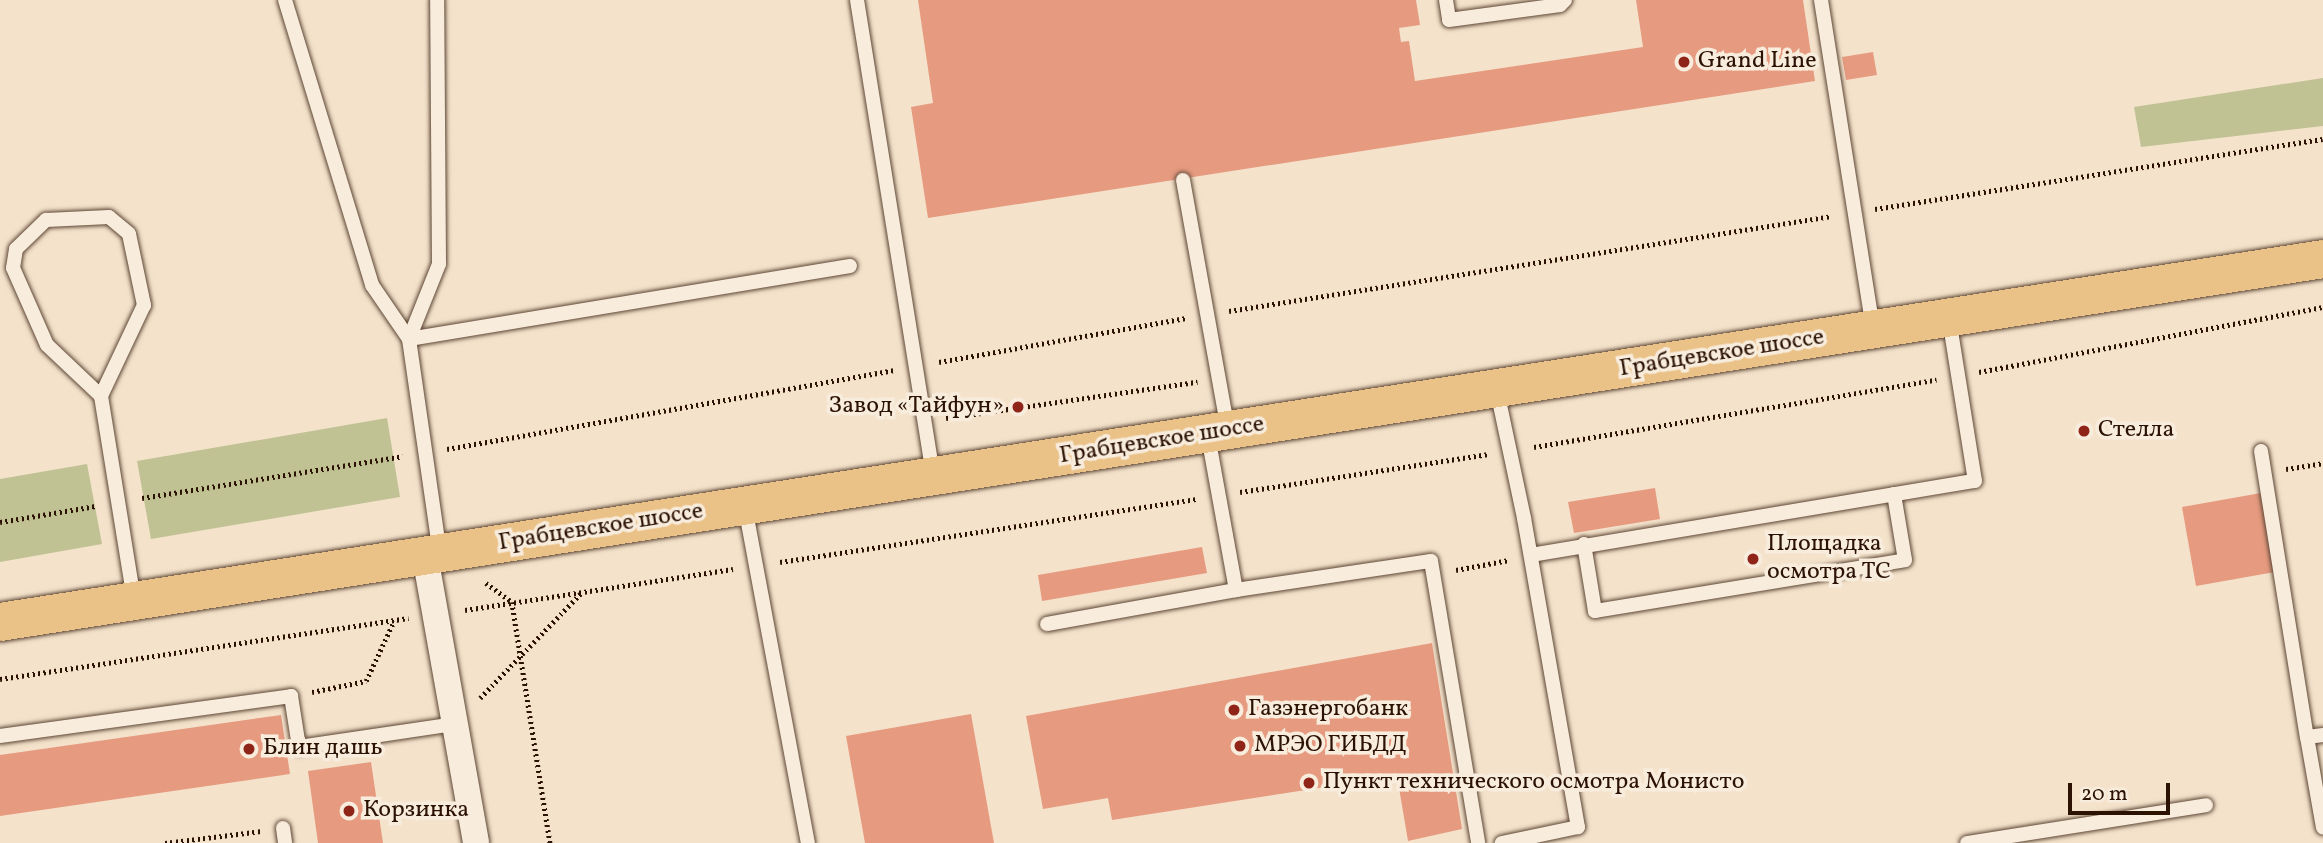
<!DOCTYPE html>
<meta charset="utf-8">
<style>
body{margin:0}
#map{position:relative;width:2323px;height:843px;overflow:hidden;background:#f4e2cb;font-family:Vollkorn,serif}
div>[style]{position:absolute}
.green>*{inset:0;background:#c0c294}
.building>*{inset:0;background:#e69b80}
.path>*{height:4.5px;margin-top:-2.25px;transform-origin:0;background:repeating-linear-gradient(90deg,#2b1202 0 2px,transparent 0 5.5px)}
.roads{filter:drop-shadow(0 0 2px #5d4634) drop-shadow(0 0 2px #5d4634)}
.service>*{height:14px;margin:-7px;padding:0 7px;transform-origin:7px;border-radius:7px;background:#f8ecdd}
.minor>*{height:26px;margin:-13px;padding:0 13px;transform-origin:13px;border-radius:13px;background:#f8ecdd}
.primary>*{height:38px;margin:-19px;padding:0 19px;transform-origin:19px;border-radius:19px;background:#eac186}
.dots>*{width:19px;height:19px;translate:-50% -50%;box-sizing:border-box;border:4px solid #f8ecdd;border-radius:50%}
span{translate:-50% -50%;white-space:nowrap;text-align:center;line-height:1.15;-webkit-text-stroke:7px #f8ecdd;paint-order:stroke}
.poi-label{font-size:24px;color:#2b1202}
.left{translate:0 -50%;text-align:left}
.right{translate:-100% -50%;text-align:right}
.street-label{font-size:24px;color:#2b1202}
.scale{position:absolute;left:2068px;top:783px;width:102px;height:32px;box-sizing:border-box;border:4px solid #2b1202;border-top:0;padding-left:9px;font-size:21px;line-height:24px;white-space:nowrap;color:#2b1202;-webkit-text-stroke:5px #f8ecdd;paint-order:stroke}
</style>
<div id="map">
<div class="green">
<div style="clip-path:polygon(2323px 78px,2323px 126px,2141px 147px,2134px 107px)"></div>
<div style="clip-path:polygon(387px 418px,400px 497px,151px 539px,137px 461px)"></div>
<div style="clip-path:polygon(87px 464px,102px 544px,0 562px,0 479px)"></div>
</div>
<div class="building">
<div style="clip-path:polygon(918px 0,1416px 0,1420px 25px,1399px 28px,1401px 42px,1409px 41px,1415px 81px,1643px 47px,1636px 0,1803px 0,1815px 81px,928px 218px,911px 107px,933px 103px)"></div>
<div style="clip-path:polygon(1873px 52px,1877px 75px,1846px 80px,1842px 57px)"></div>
<div style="clip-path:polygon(1655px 488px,1660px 519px,1574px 533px,1568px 502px)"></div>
<div style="clip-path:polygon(2261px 493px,2275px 572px,2196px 586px,2182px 507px)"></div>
<div style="clip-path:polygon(1202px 547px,1207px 573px,1042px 601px,1038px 575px)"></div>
<div style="clip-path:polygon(1432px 643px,1462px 829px,1408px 841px,1397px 776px,1112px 820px,1108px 798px,1043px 809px,1026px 716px)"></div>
<div style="clip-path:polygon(971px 714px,994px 843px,865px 843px,846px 736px)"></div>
<div style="clip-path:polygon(281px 715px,290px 774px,0 816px,0 755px)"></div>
<div style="clip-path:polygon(371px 762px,383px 843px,318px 843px,308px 771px)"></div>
</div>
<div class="path">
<div style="left:1875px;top:209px;width:453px;rotate:-8.9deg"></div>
<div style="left:1229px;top:311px;width:610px;rotate:-8.95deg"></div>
<div style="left:939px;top:362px;width:251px;rotate:-10.1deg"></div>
<div style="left:1979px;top:372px;width:350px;rotate:-10.7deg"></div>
<div style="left:946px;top:418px;width:254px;rotate:-8.2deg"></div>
<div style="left:1534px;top:447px;width:408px;rotate:-9.5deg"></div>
<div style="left:447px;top:449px;width:453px;rotate:-10deg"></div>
<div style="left:2286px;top:469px;width:37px;rotate:-9deg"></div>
<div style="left:1240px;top:492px;width:250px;rotate:-8.7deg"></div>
<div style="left:142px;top:498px;width:264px;rotate:-9.1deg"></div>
<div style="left:0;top:522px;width:97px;rotate:-9.5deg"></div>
<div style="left:780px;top:562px;width:422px;rotate:-8.6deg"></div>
<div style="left:1456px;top:570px;width:54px;rotate:-10.7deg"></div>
<div style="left:486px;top:583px;width:32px;rotate:36deg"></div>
<div style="left:512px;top:602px;width:244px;rotate:81deg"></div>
<div style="left:465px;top:610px;width:271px;rotate:-8.7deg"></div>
<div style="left:0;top:679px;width:413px;rotate:-8.5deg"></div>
<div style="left:312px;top:692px;width:55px;rotate:-11.5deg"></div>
<div style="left:366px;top:681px;width:66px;rotate:-65deg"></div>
<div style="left:480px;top:698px;width:146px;rotate:-46.1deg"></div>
<div style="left:165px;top:843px;width:98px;rotate:-7.1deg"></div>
</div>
<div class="roads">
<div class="service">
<div style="left:285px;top:0;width:298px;rotate:73deg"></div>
<div style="left:372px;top:285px;width:65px;rotate:55.6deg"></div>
<div style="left:409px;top:339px;width:216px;rotate:81.8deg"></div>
<div style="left:857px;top:0;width:480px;rotate:80.9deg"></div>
<div style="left:1446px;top:0;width:20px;rotate:81deg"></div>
<div style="left:1449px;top:20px;width:112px;rotate:-7.7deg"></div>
<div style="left:1560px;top:5px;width:7px;rotate:-45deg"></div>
<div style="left:1821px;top:0;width:333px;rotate:81deg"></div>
<div style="left:1183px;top:180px;width:254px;rotate:79.8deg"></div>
<div style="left:109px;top:217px;width:26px;rotate:40deg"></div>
<div style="left:129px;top:234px;width:73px;rotate:78.1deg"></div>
<div style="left:144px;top:305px;width:101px;rotate:115.3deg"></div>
<div style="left:101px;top:396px;width:74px;rotate:-136.6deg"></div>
<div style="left:47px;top:345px;width:84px;rotate:-113.8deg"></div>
<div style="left:13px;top:268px;width:19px;rotate:-81deg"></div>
<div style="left:16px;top:249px;width:42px;rotate:-44deg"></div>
<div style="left:46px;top:220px;width:63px;rotate:-2.7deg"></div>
<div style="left:409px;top:339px;width:447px;rotate:-9.4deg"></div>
<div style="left:409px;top:339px;width:81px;rotate:-68.2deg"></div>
<div style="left:439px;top:264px;width:264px;rotate:-90.4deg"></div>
<div style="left:1497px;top:391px;width:130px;rotate:78deg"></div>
<div style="left:1524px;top:518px;width:314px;rotate:80.1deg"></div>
<div style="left:1578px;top:827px;width:78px;rotate:168.1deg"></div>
<div style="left:101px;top:396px;width:206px;rotate:80.8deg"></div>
<div style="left:2261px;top:451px;width:290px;rotate:80.9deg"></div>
<div style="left:745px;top:507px;width:342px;rotate:79.4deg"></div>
<div style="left:1584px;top:544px;width:68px;rotate:80.7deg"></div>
<div style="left:1595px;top:611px;width:314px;rotate:-9.3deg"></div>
<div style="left:1905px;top:560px;width:67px;rotate:-99.5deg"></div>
<div style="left:1531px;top:555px;width:450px;rotate:-9.5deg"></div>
<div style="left:1975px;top:481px;width:164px;rotate:-99.1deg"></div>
<div style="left:1236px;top:590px;width:197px;rotate:-8.5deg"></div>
<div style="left:1431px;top:561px;width:286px;rotate:80.5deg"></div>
<div style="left:1047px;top:624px;width:192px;rotate:-10.2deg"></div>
<div style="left:1236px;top:590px;width:157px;rotate:-100.3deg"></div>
<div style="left:2323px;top:735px;width:16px;rotate:173deg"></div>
<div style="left:2307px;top:737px;width:92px;rotate:80deg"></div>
<div style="left:0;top:736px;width:294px;rotate:-7.8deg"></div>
<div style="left:291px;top:696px;width:52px;rotate:81.1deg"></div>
<div style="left:299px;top:747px;width:158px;rotate:-8.4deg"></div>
<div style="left:283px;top:828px;width:15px;rotate:82deg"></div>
<div style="left:1967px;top:843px;width:242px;rotate:-9deg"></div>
</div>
<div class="minor">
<div style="left:425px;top:556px;width:291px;rotate:79.9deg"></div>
</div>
<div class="primary">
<div style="left:0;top:622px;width:2351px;rotate:-8.88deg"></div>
</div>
</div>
<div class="dots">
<div style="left:1684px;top:62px;background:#8f2418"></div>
<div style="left:1018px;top:407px;background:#8f2418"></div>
<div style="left:2084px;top:431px;background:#8f2418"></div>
<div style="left:1753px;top:559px;background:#8f2418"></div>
<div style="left:1234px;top:710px;background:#8f2418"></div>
<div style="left:1240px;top:746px;background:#8f2418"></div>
<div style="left:249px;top:749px;background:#8f2418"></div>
<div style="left:1309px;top:783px;background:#8f2418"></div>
<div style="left:349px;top:811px;background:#8f2418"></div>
</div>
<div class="poi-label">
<span class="left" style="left:1698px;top:62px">Grand Line</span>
<span class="right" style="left:1004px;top:407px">Завод «Тайфун»</span>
<span class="left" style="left:2098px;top:431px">Стелла</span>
<span class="left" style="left:1767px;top:559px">Площадка<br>осмотра ТС</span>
<span class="left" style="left:1248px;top:710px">Газэнергобанк</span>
<span class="left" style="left:1254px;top:746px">МРЭО ГИБДД</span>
<span class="left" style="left:263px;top:749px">Блин дашь</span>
<span class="left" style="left:1323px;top:783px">Пункт технического осмотра Монисто</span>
<span class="left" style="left:363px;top:811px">Корзинка</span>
</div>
<div class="street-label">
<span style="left:1722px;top:354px;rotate:-9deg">Грабцевское шоссе</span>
<span style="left:1162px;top:441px;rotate:-9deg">Грабцевское шоссе</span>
<span style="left:601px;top:528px;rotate:-9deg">Грабцевское шоссе</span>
</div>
<div class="scale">20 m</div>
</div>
